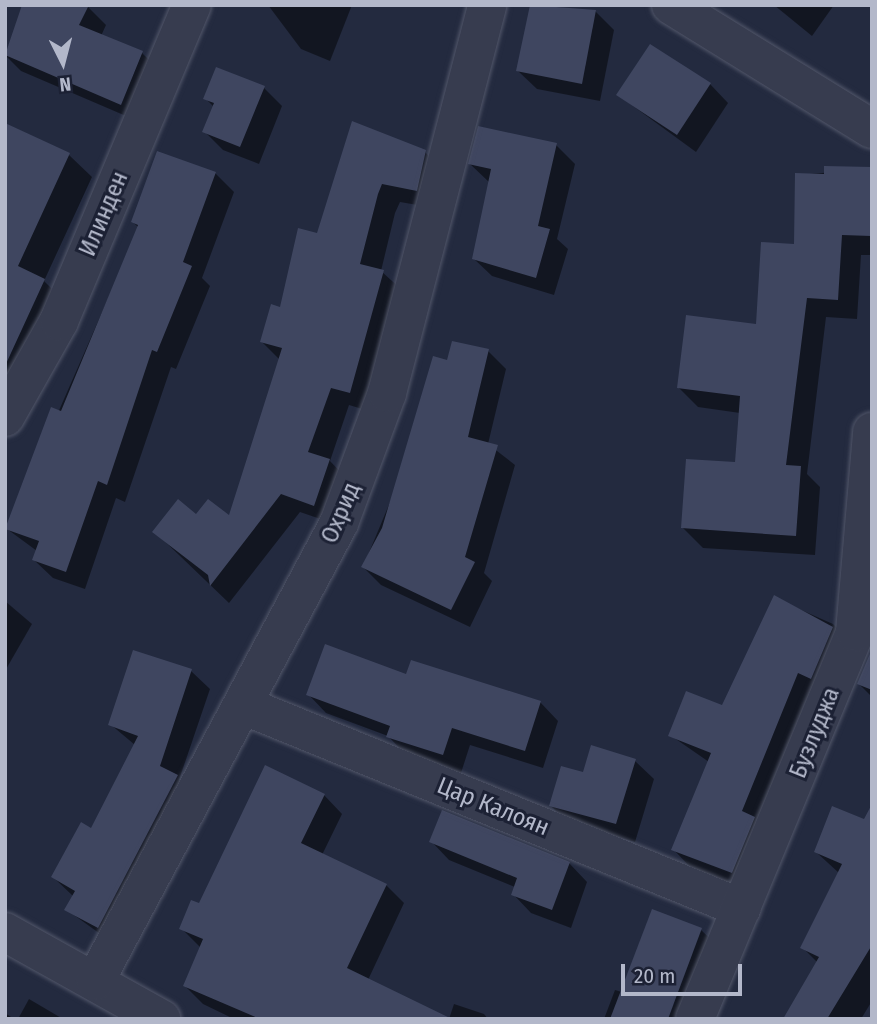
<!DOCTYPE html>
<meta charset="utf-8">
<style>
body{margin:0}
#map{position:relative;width:877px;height:1024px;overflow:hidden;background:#232a3f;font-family:"Fira Sans Condensed",sans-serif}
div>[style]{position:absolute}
.shadow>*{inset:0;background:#0007}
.building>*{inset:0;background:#3f4660}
.roads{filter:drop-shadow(0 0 2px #52576a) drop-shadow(0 0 2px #52576a)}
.minor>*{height:38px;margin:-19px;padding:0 19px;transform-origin:19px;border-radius:19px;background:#373c4f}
span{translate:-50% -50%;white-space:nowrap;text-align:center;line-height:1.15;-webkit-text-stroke:6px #1c2134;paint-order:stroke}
.street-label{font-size:24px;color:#b3b8ca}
.frame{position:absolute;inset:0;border:7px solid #b3b8ca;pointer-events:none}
.north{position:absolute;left:28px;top:28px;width:70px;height:70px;-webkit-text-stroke:5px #1c2134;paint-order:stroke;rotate:174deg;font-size:19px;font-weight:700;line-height:28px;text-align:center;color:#b3b8ca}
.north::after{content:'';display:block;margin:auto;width:24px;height:32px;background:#b3b8ca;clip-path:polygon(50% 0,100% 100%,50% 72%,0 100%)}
.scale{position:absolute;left:621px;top:964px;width:121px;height:32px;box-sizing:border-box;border:4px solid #b3b8ca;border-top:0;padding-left:9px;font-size:21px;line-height:24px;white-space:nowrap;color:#b3b8ca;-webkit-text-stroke:5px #1c2134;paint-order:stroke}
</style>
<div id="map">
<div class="shadow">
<div style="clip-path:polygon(24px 5px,88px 7px,106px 25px,101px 36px,142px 53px,160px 71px,140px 122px,21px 71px,5px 55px)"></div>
<div style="clip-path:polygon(268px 5px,352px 5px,330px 61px,301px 49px)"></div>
<div style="clip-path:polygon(531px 5px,595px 11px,614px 30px,600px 101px,537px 89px,518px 71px)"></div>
<div style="clip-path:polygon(774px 5px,834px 5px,812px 36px)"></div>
<div style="clip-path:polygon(710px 84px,728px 103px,696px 152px,618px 95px)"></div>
<div style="clip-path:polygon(264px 88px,282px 106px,259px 164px,223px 150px,204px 131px,214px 107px,205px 98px)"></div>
<div style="clip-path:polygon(353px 123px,425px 152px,443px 171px,435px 208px,400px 202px,395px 213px,381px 271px,402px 290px,369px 411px,349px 405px,330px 461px,347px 479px,332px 523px,300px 512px,229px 603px,155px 532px,196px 516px,229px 518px,280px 360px,262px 342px,319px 235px)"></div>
<div style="clip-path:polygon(5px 125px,69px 155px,92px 177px,44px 281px,67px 304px,5px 426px)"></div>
<div style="clip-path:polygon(556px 145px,575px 164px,557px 239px,568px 249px,554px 295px,492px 276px,473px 258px,490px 183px,470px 164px)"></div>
<div style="clip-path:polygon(872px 169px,872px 255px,861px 255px,857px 319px,826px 317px,807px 474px,820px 487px,815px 555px,703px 548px,683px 528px,737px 464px,740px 413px,698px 407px,678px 387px,758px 326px,796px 246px,797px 175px)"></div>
<div style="clip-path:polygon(215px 173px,234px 192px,202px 278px,210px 286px,176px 369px,171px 367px,125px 502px,116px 498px,85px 589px,53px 578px,34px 560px,37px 551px,7px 529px,139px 228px,133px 222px)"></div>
<div style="clip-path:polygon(488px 351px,506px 369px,488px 444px,515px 465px,484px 573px,492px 581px,470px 627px,381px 585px,363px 567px,448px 363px)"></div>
<div style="clip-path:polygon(774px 598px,833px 624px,851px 642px,750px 891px,691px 868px,673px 849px,709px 762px,670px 735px,723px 707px)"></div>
<div style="clip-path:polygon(5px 601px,32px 624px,5px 671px)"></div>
<div style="clip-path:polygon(872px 656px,872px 697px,859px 684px)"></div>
<div style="clip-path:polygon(191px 671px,210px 689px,179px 780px,195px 795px,117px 946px,67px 910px,74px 897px,53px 877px,92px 831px,135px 745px,110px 724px)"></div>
<div style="clip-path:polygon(407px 676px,540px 702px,558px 721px,543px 768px,470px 745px,461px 773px,406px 755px,388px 736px,326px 713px,308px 694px)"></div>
<div style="clip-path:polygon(593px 747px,635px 761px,654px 779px,635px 842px,569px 824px,551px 806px,584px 774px)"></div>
<div style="clip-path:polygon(324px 795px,342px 814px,322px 855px,386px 885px,404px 903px,368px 980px,448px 1019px,234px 1019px,203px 1004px,185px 986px,201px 948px,181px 928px)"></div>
<div style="clip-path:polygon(872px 823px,872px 1001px,861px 1019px,787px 1019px,818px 963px,802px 947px,839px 873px,816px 852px)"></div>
<div style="clip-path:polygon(431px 841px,569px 863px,587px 882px,571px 928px,531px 913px,513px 894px,515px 887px,449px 860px)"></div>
<div style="clip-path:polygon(701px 930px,720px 948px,694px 1019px,604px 1019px,615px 990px,622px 992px)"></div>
<div style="clip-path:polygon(29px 999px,63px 1019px,18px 1019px)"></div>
<div style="clip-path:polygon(454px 1004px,484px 1014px,488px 1019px,449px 1019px)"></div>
<div style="clip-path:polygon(5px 1013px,14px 1019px,5px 1019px)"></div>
</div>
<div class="building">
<div style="clip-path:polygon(22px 5px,89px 5px,79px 25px,143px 51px,121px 105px,5px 55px)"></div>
<div style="clip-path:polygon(530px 5px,596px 10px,582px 84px,516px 71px)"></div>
<div style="clip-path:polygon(650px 44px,711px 83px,677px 135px,616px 95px)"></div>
<div style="clip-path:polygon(216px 67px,265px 86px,240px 147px,202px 132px,214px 103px,203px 99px)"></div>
<div style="clip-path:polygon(352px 121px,426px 150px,417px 191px,382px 184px,378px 194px,360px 264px,384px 270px,350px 393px,331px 388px,308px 452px,330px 459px,314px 506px,281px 494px,210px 586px,208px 575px,152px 532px,178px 499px,196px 514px,208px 499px,229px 515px,282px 348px,260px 342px,271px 304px,280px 307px,298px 228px,317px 233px)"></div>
<div style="clip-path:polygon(5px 123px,70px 153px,18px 266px,45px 279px,5px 366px)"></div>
<div style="clip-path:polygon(478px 126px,557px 143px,538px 226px,550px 229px,536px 278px,472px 259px,491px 169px,468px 164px)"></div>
<div style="clip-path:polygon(157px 151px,216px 172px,183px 262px,192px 266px,157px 352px,152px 350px,107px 485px,98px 481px,66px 572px,32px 560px,39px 541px,5px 529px,51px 407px,61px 411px,138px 225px,131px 222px)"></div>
<div style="clip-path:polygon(824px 166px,872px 167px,871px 236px,842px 235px,838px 300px,807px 298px,786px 465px,801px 466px,796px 536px,681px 528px,686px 459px,735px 462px,740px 396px,677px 388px,686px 315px,756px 324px,761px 242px,794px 244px,795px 173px,824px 174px)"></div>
<div style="clip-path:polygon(452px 341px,489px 349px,468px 437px,498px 445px,465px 557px,475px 562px,451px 610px,361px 567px,382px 528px,433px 356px,447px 360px)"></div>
<div style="clip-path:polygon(774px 595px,833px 627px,811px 679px,798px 673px,742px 811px,755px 817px,732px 873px,671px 850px,711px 753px,668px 736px,686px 691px,722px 705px)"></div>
<div style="clip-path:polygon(325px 644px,406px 674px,411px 660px,541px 701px,525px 751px,452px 728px,443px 755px,386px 737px,390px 726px,306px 695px)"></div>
<div style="clip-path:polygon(872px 649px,872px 690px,857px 684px)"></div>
<div style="clip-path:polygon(133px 650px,192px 669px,160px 766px,178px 775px,98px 928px,64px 910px,75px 891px,51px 877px,81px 822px,91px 828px,138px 736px,108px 725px)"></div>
<div style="clip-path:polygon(591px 745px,636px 759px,616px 824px,549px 806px,561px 766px,583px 772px)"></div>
<div style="clip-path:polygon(265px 765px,325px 794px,301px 843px,387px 884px,347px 968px,452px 1019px,260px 1019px,183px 986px,203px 939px,179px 929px,191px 900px,199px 903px)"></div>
<div style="clip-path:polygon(872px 804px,872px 945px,827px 1019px,783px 1019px,819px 957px,800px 948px,842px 864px,814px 852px,832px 806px,864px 819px)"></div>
<div style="clip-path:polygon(442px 810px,570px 862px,552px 910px,511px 895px,517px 878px,429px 842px)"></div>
<div style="clip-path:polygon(652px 909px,702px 928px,668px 1019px,610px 1019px)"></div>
</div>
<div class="roads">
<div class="minor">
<div style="left:671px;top:5px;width:236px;rotate:31.7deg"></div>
<div style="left:5px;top:417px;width:110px;rotate:-60.6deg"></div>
<div style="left:59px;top:321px;width:343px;rotate:-67.2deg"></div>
<div style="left:245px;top:706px;width:536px;rotate:22.16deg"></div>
<div style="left:5px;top:932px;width:179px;rotate:29.1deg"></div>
<div style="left:95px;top:981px;width:519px;rotate:-61.95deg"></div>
<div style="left:339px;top:523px;width:139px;rotate:-69.7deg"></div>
<div style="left:387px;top:393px;width:401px;rotate:-75.5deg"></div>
<div style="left:695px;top:1019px;width:419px;rotate:-67.5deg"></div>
<div style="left:855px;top:632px;width:201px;rotate:-85.1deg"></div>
</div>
</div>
<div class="street-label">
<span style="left:104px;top:214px;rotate:-67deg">Илинден</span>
<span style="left:341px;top:513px;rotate:-67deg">Охрид</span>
<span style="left:815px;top:733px;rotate:-68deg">Бузлуджа</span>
<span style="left:493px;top:807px;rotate:22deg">Цар Калоян</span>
</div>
<div class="frame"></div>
<div class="north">N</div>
<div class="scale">20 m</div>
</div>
